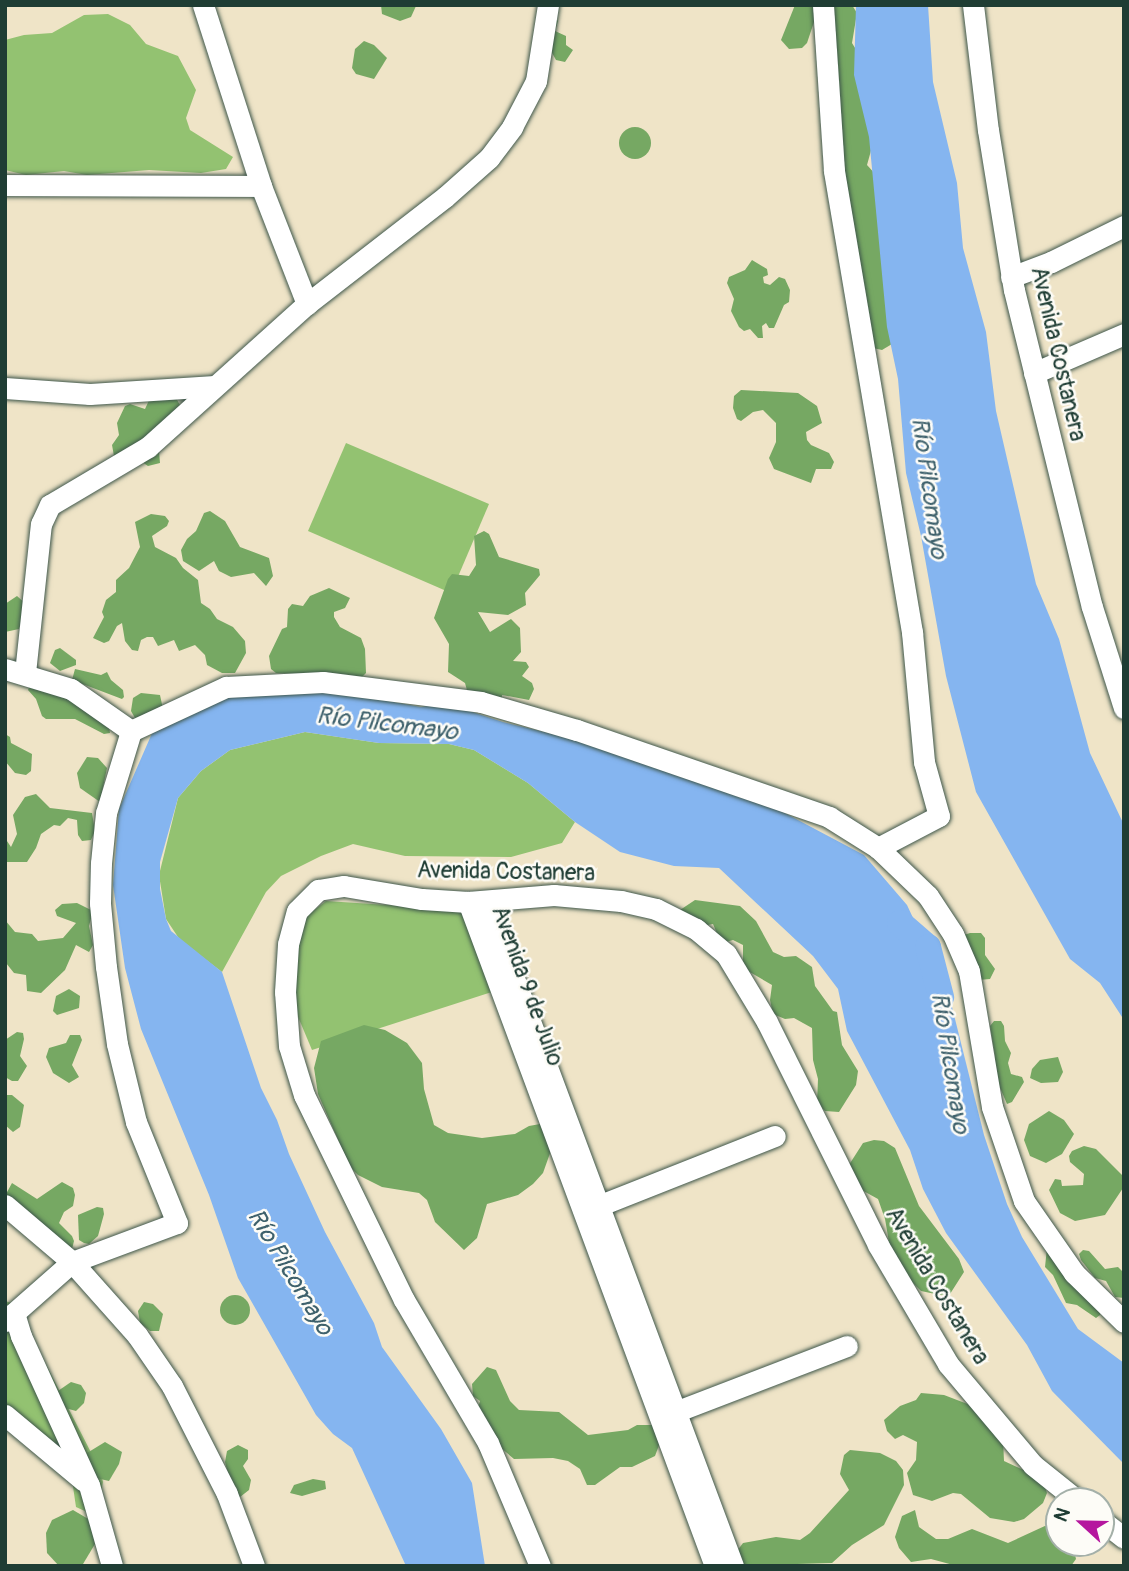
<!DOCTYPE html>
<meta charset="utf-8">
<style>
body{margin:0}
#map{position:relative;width:1129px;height:1571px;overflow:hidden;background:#efe4c7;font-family:Pangolin,sans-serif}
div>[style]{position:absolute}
.green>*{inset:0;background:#93c271}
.forest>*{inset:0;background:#76a863}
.round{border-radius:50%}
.water>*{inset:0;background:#85b5f0}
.river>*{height:26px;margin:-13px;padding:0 13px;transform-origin:13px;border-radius:13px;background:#85b5f0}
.roads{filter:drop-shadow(0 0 2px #3e564a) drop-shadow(0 0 2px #3e564a)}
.minor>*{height:21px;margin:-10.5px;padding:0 10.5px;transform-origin:10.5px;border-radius:10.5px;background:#fff}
span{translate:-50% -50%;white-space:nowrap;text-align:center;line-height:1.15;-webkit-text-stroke:5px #fdfcf7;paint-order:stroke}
.street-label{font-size:23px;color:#1f3d34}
.water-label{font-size:24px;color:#3e616c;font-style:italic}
.frame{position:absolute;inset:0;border:7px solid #1f3d34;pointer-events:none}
.north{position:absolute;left:1045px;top:1487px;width:70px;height:70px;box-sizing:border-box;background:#fdfcf7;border:2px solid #a4b0a9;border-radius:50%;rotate:292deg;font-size:19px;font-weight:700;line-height:28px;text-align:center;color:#1f3d34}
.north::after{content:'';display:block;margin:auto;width:24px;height:32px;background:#b5179e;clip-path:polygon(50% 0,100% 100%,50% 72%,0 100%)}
</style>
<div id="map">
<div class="green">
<div style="clip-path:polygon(108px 14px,130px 25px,146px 44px,178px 56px,196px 90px,186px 118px,190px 130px,233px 157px,226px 169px,201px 173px,149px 170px,87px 175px,64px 171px,26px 175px,5px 170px,5px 40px,24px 35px,52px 33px,84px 15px)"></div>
<div style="clip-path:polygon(346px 443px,489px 504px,451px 593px,308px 531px)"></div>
<div style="clip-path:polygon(305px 732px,379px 743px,449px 744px,474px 750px,528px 783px,575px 822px,562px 843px,511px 857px,405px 856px,353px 844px,321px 856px,281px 876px,266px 892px,222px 972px,180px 940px,166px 919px,159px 875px,178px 798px,201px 771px,230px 750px)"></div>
<div style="clip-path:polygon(326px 901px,465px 910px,498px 990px,312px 1050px,296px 1012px,296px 963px,304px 918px)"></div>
<div style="clip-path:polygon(5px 1301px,15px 1304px,100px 1470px,103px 1482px,98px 1506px,87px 1512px,76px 1507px,71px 1473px,5px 1412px)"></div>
</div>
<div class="forest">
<div style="clip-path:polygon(381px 5px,416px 5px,416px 6px,411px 17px,400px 21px,382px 14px)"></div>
<div style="clip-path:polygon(795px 5px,817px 5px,817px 13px,807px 43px,802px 48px,789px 49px,781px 40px)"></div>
<div style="clip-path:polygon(829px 5px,852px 5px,857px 13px,852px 43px,860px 56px,872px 147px,867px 165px,877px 176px,892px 344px,882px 350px,873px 348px,844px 168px,839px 161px)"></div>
<div style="clip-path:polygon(554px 16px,558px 21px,555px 31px,566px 36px,566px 45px,573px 50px,565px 62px,556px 60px,551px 51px)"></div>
<div style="clip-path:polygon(364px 41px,374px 45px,387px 58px,374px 79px,356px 74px,352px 68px,355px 49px)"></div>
<div class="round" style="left:619px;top:127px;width:32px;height:32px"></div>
<div style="clip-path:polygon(752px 260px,767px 269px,768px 275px,763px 277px,764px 283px,770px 285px,779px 277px,785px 279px,790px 290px,789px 302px,784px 305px,774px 328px,769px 328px,766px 323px,762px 326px,763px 338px,758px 338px,750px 329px,744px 331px,739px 327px,731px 311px,734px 299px,727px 283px,729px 277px,745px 270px)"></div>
<div style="clip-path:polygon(741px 390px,798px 393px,817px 406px,822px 423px,806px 432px,807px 440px,811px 445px,829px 453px,834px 462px,831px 469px,816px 469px,811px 483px,774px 469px,769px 458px,776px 442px,776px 423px,763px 410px,753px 412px,741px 421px,737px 419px,733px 408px,734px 396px)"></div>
<div style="clip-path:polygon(152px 394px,175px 396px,181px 407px,159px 451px,160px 463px,148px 466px,139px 460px,114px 456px,112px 445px,119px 435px,117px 423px,125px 406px,130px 404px,145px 409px)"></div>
<div style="clip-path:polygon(210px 511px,225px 521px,240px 547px,269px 558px,273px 576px,266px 586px,254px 573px,231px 577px,219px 571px,214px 561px,199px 571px,183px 561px,181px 550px,187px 539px,196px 531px,204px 513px)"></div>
<div style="clip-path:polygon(151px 514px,165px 516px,169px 521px,167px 526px,152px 536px,155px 547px,176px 558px,183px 568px,198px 580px,201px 603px,210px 609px,217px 619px,233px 627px,245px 641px,246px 653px,235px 673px,222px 673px,207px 665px,205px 655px,195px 645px,179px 651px,174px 640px,158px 646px,153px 637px,147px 637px,141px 640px,138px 651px,132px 650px,125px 641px,122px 623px,117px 626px,109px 641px,104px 643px,93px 638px,104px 617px,102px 612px,106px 600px,116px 592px,116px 580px,129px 568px,140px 547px,135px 522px)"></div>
<div style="clip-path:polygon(484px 531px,489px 534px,499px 557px,539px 569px,540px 575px,525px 593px,526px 605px,508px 615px,478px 612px,490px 632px,511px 619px,520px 628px,521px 652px,513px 661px,526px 662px,529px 667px,522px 676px,532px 683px,534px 689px,529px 700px,502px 695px,502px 701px,468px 694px,465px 683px,448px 672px,449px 644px,434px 618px,448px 579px,452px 574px,469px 576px,476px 565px,474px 536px)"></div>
<div style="clip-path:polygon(329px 588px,350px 598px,345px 608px,334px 612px,334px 617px,340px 627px,361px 638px,365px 649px,366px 673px,362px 677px,276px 673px,271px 669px,269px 656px,282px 629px,287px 627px,288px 609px,292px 604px,303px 606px,310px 596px)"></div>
<div style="clip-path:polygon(17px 596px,26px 604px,19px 629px,5px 632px,5px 604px)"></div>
<div style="clip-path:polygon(60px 648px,76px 660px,76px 665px,60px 671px,50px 663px,55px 650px)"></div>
<div style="clip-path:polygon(75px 669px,101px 675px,107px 672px,111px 680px,123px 690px,124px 697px,122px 699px,72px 680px)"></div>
<div style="clip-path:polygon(34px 673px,109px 727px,110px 733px,104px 734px,75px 719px,46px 719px,42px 716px,36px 699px,28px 690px)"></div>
<div style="clip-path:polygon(141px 693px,160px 695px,163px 709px,135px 718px,131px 711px,133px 698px)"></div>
<div style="clip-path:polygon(5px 734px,10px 737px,11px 743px,32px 754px,31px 771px,26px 775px,15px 773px,5px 761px)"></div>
<div style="clip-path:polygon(87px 757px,98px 758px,107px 768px,100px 802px,80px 788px,77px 773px)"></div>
<div style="clip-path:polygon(36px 794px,50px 808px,92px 813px,95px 831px,91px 840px,82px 841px,78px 835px,77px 820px,68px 818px,60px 826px,54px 825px,41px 834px,36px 848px,27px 862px,5px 862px,5px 838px,11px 847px,17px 834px,13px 815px,25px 797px)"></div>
<div style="clip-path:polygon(695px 900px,740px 906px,756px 921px,773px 952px,784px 957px,796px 956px,812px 967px,815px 986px,833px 1011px,837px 1012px,842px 1045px,858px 1071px,856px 1085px,839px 1112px,825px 1111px,817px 1103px,818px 1079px,813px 1060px,812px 1028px,794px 1018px,785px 1019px,773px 1014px,770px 1000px,772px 985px,748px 971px,743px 962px,743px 945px,733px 940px,726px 942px,718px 936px,713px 924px,702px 926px,680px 910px)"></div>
<div style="clip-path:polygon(77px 903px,93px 911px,89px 926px,93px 945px,89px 952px,76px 945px,65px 970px,41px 993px,27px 991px,26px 975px,14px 973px,6px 963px,5px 920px,15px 932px,32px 934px,38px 941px,63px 938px,76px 923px,57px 916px,55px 910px,62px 904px)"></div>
<div style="clip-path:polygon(970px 933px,981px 933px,985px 938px,985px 955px,995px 969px,990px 979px,978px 980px,964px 935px)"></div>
<div style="clip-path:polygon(69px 989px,80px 996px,79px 1008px,57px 1015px,53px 1011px,56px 996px)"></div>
<div style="clip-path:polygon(994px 1021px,1001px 1021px,1004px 1026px,1005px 1041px,1011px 1053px,1008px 1063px,1011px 1074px,1022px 1077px,1024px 1082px,1012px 1102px,1007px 1104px,995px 1076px,995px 1056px,990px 1026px)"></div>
<div style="clip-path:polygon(364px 1025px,385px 1030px,407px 1043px,422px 1063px,424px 1089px,434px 1125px,448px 1133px,482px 1138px,515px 1134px,529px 1126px,540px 1124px,554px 1142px,543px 1173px,533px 1184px,518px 1195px,487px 1204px,477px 1238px,464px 1250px,435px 1222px,427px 1200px,419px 1193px,382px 1187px,358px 1175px,350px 1167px,318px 1094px,314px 1068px,321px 1041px)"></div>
<div style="clip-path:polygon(17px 1032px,23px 1033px,24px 1039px,20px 1056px,27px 1066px,18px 1081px,12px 1081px,5px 1077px,5px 1040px)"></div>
<div style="clip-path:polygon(70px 1035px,80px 1035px,82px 1040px,72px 1065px,79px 1077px,69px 1083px,53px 1073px,46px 1057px,49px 1048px,66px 1043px)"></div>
<div style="clip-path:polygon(1058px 1057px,1063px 1072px,1058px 1082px,1041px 1083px,1030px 1078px,1032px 1069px,1040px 1060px)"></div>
<div style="clip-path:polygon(5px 1095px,12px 1095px,24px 1105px,20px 1127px,13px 1132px,5px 1125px)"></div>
<div style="clip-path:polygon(1049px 1111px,1064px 1120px,1074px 1134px,1062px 1154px,1046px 1163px,1030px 1156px,1024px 1140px,1029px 1124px)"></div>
<div style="clip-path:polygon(874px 1140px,884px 1141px,895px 1148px,919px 1206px,959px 1259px,964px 1272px,950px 1294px,940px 1295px,921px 1291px,904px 1274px,890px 1248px,885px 1219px,878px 1199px,858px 1188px,847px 1168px,863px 1143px)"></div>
<div style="clip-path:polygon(1084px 1146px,1096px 1149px,1122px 1175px,1123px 1188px,1105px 1215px,1075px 1221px,1060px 1213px,1049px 1190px,1055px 1179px,1061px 1180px,1062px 1186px,1083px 1185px,1084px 1174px,1070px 1162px,1069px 1156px,1072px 1151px)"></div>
<div style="clip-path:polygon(62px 1182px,73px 1188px,75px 1195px,73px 1206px,64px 1212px,59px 1223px,72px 1236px,74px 1241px,71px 1253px,7px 1200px,6px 1194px,12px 1183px,37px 1199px)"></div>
<div style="clip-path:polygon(97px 1207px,103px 1208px,104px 1214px,98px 1236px,89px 1244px,84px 1243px,79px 1240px,78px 1215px)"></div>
<div style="clip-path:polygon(1047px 1248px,1102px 1303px,1100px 1315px,1096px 1318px,1077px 1305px,1066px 1303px,1053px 1275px,1045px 1267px)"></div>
<div style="clip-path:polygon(1083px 1250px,1089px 1251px,1105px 1269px,1118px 1267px,1122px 1271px,1124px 1298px,1115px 1297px,1106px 1281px,1095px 1278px,1081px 1260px,1079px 1254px)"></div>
<div class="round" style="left:220px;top:1295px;width:30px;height:30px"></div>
<div style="clip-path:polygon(144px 1302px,153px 1304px,163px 1314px,159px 1331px,150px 1331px,140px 1323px,138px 1311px)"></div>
<div style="clip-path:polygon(487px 1367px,496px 1370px,510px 1401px,519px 1410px,559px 1412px,588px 1435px,628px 1430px,637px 1425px,659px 1425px,661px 1440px,655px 1456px,632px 1467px,620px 1467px,595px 1485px,587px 1485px,580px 1469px,568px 1461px,553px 1458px,514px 1459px,494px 1442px,477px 1411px,480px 1401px,473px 1396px,472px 1384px)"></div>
<div style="clip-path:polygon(71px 1382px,81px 1385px,86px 1393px,84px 1403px,76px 1411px,65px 1408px,55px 1393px)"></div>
<div style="clip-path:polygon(921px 1393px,944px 1395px,978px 1408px,1003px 1439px,1004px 1461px,1032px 1474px,1044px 1484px,1047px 1493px,1043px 1503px,1024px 1519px,1014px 1522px,990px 1518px,961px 1494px,953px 1493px,932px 1501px,913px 1495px,907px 1473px,916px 1460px,917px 1442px,903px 1435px,895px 1439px,887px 1431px,884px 1420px,900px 1406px,916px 1400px)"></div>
<div style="clip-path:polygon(105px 1442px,122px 1452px,119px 1464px,109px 1481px,96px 1478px,85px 1459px,87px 1453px)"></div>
<div style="clip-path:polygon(238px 1445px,248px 1450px,248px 1459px,243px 1466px,251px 1480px,249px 1490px,240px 1497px,234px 1496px,225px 1462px,227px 1451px)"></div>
<div style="clip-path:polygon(850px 1450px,880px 1453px,896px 1461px,903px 1470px,904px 1485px,884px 1525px,852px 1545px,832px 1563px,731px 1566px,731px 1559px,743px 1543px,776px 1537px,800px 1540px,810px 1533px,849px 1490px,840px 1474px,844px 1455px)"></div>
<div style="clip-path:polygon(313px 1479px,325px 1481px,326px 1489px,302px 1496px,290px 1493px,294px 1485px)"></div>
<div style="clip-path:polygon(73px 1510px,90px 1520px,95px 1544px,83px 1564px,59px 1566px,47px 1553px,46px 1533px,52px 1520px)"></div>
<div style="clip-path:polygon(915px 1510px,919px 1527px,936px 1539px,948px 1539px,972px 1529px,1008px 1543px,1047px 1525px,1059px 1532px,1059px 1543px,1072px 1543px,1076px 1559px,1071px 1566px,957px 1566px,931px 1559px,911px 1562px,899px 1548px,895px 1537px,902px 1516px)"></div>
</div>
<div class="water">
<div style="clip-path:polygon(856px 5px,928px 5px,933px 82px,957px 183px,963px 248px,986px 332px,996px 411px,1036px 584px,1059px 639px,1090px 753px,1124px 825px,1124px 1020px,1100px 983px,1070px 959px,976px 792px,946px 676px,921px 536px,906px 473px,898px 379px,887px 327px,869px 137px,854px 75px)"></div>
<div style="clip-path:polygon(322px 689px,421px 707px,433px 705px,457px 707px,503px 722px,602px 746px,764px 802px,864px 855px,907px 905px,949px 995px,984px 1135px,1007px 1204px,1022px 1237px,1078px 1329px,1124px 1363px,1124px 1464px,1052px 1391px,1027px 1345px,946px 1233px,923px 1189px,910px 1150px,847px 1031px,838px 989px,813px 956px,719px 868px,674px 866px,620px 852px,575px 822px,528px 783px,474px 750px,449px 744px,379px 743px,305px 732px,230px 750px,201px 771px,178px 798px,160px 862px,160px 889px,166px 919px,171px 931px,222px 972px,261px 1088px,277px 1120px,289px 1154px,325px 1232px,374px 1323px,382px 1347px,441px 1429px,472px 1483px,485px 1566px,406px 1566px,352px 1448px,333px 1434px,316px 1415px,238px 1278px,209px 1195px,141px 1029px,125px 968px,113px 885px,119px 809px,153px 731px,208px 700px,243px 693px)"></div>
</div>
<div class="river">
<div style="left:900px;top:923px;width:37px;rotate:41deg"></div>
<div style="left:928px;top:947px;width:52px;rotate:75.4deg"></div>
</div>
<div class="roads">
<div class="minor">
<div style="left:203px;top:5px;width:190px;rotate:72.2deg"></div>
<div style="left:261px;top:186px;width:127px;rotate:68.7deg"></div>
<div style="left:823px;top:5px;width:166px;rotate:86.2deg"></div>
<div style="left:834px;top:171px;width:468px;rotate:80.4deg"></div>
<div style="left:912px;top:632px;width:131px;rotate:84.7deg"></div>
<div style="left:924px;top:762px;width:56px;rotate:74.5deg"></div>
<div style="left:939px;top:816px;width:69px;rotate:152.3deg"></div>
<div style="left:973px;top:5px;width:126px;rotate:83.2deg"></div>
<div style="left:988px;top:130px;width:162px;rotate:80.8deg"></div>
<div style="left:1014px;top:290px;width:326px;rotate:76.2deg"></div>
<div style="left:1092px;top:607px;width:106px;rotate:72.4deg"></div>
<div style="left:5px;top:185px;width:256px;rotate:0.2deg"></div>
<div style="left:1011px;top:277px;width:43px;rotate:-20.6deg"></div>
<div style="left:1051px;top:262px;width:81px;rotate:-26.3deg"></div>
<div style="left:1034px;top:373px;width:98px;rotate:-23.4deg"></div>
<div style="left:5px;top:388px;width:85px;rotate:4deg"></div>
<div style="left:90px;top:394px;width:125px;rotate:-3.7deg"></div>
<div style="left:5px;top:669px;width:69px;rotate:16.9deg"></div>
<div style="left:71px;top:689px;width:73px;rotate:35deg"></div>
<div style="left:25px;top:673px;width:150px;rotate:-83.9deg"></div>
<div style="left:41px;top:524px;width:21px;rotate:-65deg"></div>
<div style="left:50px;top:505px;width:114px;rotate:-30.6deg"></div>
<div style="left:148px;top:447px;width:214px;rotate:-42deg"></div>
<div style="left:307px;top:304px;width:175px;rotate:-37.8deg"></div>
<div style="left:445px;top:197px;width:59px;rotate:-41.6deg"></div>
<div style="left:489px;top:158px;width:39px;rotate:-53deg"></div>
<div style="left:512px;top:127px;width:52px;rotate:-62.4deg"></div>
<div style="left:536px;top:81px;width:77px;rotate:-81deg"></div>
<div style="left:468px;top:902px;width:32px;rotate:39deg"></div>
<div style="left:493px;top:922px;width:687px;rotate:69.56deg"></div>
<div style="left:469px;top:904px;width:706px;rotate:69.61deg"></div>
<div style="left:5px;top:1205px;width:88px;rotate:40.4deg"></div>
<div style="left:72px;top:1262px;width:98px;rotate:48.3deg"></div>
<div style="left:137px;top:1335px;width:62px;rotate:55.5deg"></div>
<div style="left:172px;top:1386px;width:121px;rotate:63deg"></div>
<div style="left:227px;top:1494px;width:77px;rotate:69.4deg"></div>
<div style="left:598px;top:1206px;width:190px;rotate:-21.6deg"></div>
<div style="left:14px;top:1313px;width:24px;rotate:73deg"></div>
<div style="left:21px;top:1336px;width:164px;rotate:65.5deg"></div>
<div style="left:89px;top:1485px;width:84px;rotate:74.1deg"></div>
<div style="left:5px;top:1321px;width:89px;rotate:-41.4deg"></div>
<div style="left:72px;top:1262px;width:112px;rotate:-20.4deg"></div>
<div style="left:177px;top:1223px;width:109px;rotate:-112.1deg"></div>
<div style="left:136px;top:1122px;width:80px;rotate:-103.7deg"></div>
<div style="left:117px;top:1044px;width:78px;rotate:-98.1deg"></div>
<div style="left:106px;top:967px;width:64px;rotate:-95.4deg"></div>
<div style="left:100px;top:903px;width:40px;rotate:-88.6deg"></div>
<div style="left:101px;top:863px;width:50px;rotate:-84.3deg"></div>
<div style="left:106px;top:813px;width:86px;rotate:-73deg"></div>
<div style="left:131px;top:731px;width:105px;rotate:-24.9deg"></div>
<div style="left:226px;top:687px;width:97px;rotate:-3deg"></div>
<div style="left:323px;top:682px;width:159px;rotate:7.2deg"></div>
<div style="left:481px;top:702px;width:100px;rotate:16.3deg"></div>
<div style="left:577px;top:730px;width:267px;rotate:19deg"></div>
<div style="left:829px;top:817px;width:58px;rotate:32.3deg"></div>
<div style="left:878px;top:848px;width:69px;rotate:43.8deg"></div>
<div style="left:928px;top:896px;width:45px;rotate:56.7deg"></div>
<div style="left:953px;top:934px;width:40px;rotate:66.6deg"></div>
<div style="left:969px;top:971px;width:138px;rotate:80.4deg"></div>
<div style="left:992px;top:1107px;width:99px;rotate:71.2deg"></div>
<div style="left:1024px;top:1201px;width:88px;rotate:55.2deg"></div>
<div style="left:1074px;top:1273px;width:70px;rotate:44.4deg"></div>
<div style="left:675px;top:1412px;width:184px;rotate:-21deg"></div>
<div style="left:5px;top:1415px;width:103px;rotate:39.9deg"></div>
<div style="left:1101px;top:1520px;width:29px;rotate:38deg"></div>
<div style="left:540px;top:1566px;width:134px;rotate:-112.9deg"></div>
<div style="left:488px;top:1443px;width:166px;rotate:-120.4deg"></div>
<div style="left:404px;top:1300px;width:228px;rotate:-116deg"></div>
<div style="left:304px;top:1095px;width:51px;rotate:-107deg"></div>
<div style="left:289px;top:1046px;width:54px;rotate:-94.2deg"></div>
<div style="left:285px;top:992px;width:48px;rotate:-86.4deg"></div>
<div style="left:288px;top:944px;width:34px;rotate:-75deg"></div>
<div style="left:297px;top:911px;width:30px;rotate:-45deg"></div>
<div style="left:318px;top:890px;width:26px;rotate:-9deg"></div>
<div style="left:344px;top:886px;width:79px;rotate:9.5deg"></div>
<div style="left:422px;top:899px;width:46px;rotate:3.7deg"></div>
<div style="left:468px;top:902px;width:86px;rotate:-4.7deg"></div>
<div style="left:554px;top:895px;width:67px;rotate:5.1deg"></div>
<div style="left:621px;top:901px;width:36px;rotate:13deg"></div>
<div style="left:656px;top:909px;width:45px;rotate:26.6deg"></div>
<div style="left:696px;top:929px;width:39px;rotate:40deg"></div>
<div style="left:726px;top:954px;width:79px;rotate:58.9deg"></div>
<div style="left:767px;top:1022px;width:249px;rotate:63.5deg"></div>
<div style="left:878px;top:1245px;width:138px;rotate:59.5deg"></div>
<div style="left:948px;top:1364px;width:132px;rotate:49.9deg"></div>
<div style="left:1033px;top:1465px;width:58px;rotate:38.7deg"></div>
</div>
</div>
<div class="street-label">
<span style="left:1058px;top:354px;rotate:77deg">Avenida Costanera</span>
<span style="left:506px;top:872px;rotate:1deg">Avenida Costanera</span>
<span style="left:527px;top:986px;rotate:70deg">Avenida 9 de Julio</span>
<span style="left:937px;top:1286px;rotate:59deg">Avenida Costanera</span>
</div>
<div class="water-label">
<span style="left:929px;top:488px;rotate:82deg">Río Pilcomayo</span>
<span style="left:387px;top:724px;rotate:7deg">Río Pilcomayo</span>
<span style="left:950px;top:1063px;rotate:81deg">Río Pilcomayo</span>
<span style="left:290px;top:1272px;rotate:59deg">Río Pilcomayo</span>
</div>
<div class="frame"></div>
<div class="north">N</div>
</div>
